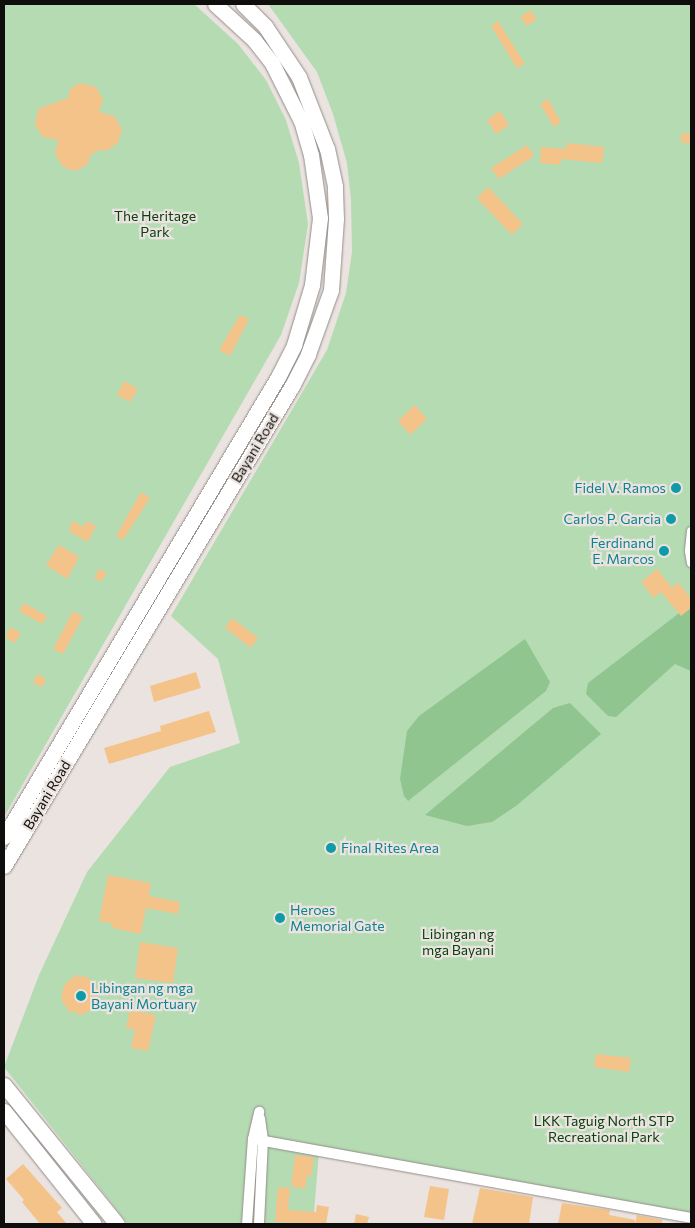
<!DOCTYPE html>
<style>
body{margin:0}
#map{position:relative;width:695px;height:1228px;overflow:hidden;background:#eae3df;font-family:Commissioner,sans-serif}
div>[style]{position:absolute}
.green>*{inset:0;background:#b5dbb3}
.forest>*{inset:0;background:#91c590}
.building>*{inset:0;background:#f3c38a}
.roads{filter:drop-shadow(0 0 1px #938d89) drop-shadow(0 0 1px #938d89)}
.pedestrian>*{height:8px;margin:-4px;padding:0 4px;transform-origin:4px;border-radius:4px;background:#fff}
.minor>*{height:10px;margin:-5px;padding:0 5px;transform-origin:5px;border-radius:5px;background:#fff}
.secondary>*{height:15px;margin:-7.5px;padding:0 7.5px;transform-origin:7.5px;border-radius:7.5px;background:#fff}
.dots>*{width:14px;height:14px;translate:-50% -50%;box-sizing:border-box;border:2px solid #eae3df;border-radius:50%}
span{translate:-50% -50%;white-space:nowrap;text-align:center;line-height:1.15;-webkit-text-stroke:4.5px #eae3df;paint-order:stroke}
.park-label{font-size:14px;color:#0a420f}
.street-label{font-size:14px;color:#100e0c}
.culture-label{font-size:14px;color:#0d838f}
.right{translate:-100% -50%;text-align:right}
.left{translate:0 -50%;text-align:left}
.frame{position:absolute;inset:0;border:5px solid #100e0c;pointer-events:none}
</style>
<div id="map">
<div class="green">
<div style="clip-path:polygon(4px 4px,194px 4px,238px 44px,266px 80px,286px 120px,299px 163px,308px 224px,299px 283px,281px 335px,4px 817px)"></div>
<div style="clip-path:polygon(268px 4px,691px 4px,691px 1219px,319px 1153px,313px 1224px,128px 1224px,4px 1067px,39px 975px,87px 872px,170px 767px,240px 743px,218px 659px,171px 616px,327px 350px,346px 293px,352px 252px,351px 200px,347px 163px,333px 114px,317px 72px)"></div>
</div>
<div class="forest">
<div style="clip-path:polygon(691px 604px,691px 671px,675px 664px,616px 717px,608px 716px,586px 694px,588px 683px)"></div>
<div style="clip-path:polygon(525px 639px,550px 682px,546px 691px,408px 801px,404px 796px,400px 779px,407px 731px,419px 716px)"></div>
<div style="clip-path:polygon(570px 703px,601px 734px,516px 806px,492px 822px,467px 826px,425px 815px,553px 708px)"></div>
</div>
<div class="building">
<div style="clip-path:polygon(530px 10px,537px 19px,527px 26px,520px 17px)"></div>
<div style="clip-path:polygon(498px 21px,525px 64px,517px 68px,491px 26px)"></div>
<div style="clip-path:polygon(80px 83px,96px 87px,103px 99px,99px 112px,114px 116px,122px 129px,118px 143px,106px 151px,99px 150px,90px 155px,88px 164px,76px 171px,63px 167px,55px 154px,58px 140px,43px 137px,35px 125px,38px 109px,68px 98px,70px 89px)"></div>
<div style="clip-path:polygon(548px 99px,561px 122px,554px 127px,540px 104px)"></div>
<div style="clip-path:polygon(500px 111px,509px 125px,496px 134px,487px 120px)"></div>
<div style="clip-path:polygon(681px 133px,691px 134px,691px 143px,681px 143px)"></div>
<div style="clip-path:polygon(567px 143px,604px 147px,602px 163px,561px 159px,560px 165px,540px 163px,541px 147px,566px 149px)"></div>
<div style="clip-path:polygon(527px 145px,534px 156px,499px 179px,491px 168px)"></div>
<div style="clip-path:polygon(488px 187px,523px 224px,512px 235px,477px 198px)"></div>
<div style="clip-path:polygon(240px 315px,249px 319px,230px 356px,219px 350px)"></div>
<div style="clip-path:polygon(124px 381px,138px 389px,130px 402px,117px 395px)"></div>
<div style="clip-path:polygon(415px 405px,427px 419px,410px 435px,398px 421px)"></div>
<div style="clip-path:polygon(141px 492px,150px 498px,123px 540px,116px 536px)"></div>
<div style="clip-path:polygon(72px 521px,84px 527px,86px 521px,96px 526px,88px 542px,69px 531px)"></div>
<div style="clip-path:polygon(59px 545px,79px 557px,67px 579px,46px 565px)"></div>
<div style="clip-path:polygon(99px 569px,107px 573px,101px 582px,94px 577px)"></div>
<div style="clip-path:polygon(657px 569px,672px 588px,678px 582px,691px 598px,691px 608px,681px 616px,661px 592px,654px 598px,641px 582px)"></div>
<div style="clip-path:polygon(24px 603px,47px 616px,42px 624px,19px 611px)"></div>
<div style="clip-path:polygon(73px 611px,83px 617px,63px 654px,53px 649px)"></div>
<div style="clip-path:polygon(232px 618px,258px 638px,251px 648px,225px 628px)"></div>
<div style="clip-path:polygon(11px 627px,21px 633px,15px 643px,5px 637px)"></div>
<div style="clip-path:polygon(196px 672px,201px 688px,154px 702px,150px 686px)"></div>
<div style="clip-path:polygon(37px 674px,46px 679px,42px 687px,33px 683px)"></div>
<div style="clip-path:polygon(209px 711px,216px 732px,109px 764px,104px 748px,161px 731px,160px 726px)"></div>
<div style="clip-path:polygon(331px 840px,339px 849px,331px 856px,323px 848px)"></div>
<div style="clip-path:polygon(108px 875px,151px 883px,149px 896px,180px 902px,178px 914px,146px 908px,141px 934px,112px 928px,113px 924px,99px 921px)"></div>
<div style="clip-path:polygon(140px 942px,178px 948px,173px 983px,135px 978px)"></div>
<div style="clip-path:polygon(77px 974px,80px 978px,83px 975px,91px 980px,93px 986px,98px 987px,98px 1003px,85px 1014px,76px 1014px,74px 1010px,70px 1013px,61px 999px,64px 985px)"></div>
<div style="clip-path:polygon(130px 1010px,156px 1015px,148px 1051px,131px 1048px,135px 1029px,126px 1028px)"></div>
<div style="clip-path:polygon(596px 1054px,631px 1058px,629px 1072px,594px 1067px)"></div>
<div style="clip-path:polygon(295px 1155px,314px 1157px,311px 1176px,307px 1176px,305px 1189px,291px 1186px)"></div>
<div style="clip-path:polygon(23px 1164px,62px 1208px,57px 1212px,67px 1224px,40px 1224px,22px 1202px,24px 1200px,6px 1179px)"></div>
<div style="clip-path:polygon(430px 1186px,449px 1189px,444px 1220px,424px 1217px)"></div>
<div style="clip-path:polygon(278px 1187px,290px 1188px,288px 1210px,316px 1212px,317px 1205px,329px 1207px,326px 1224px,275px 1222px)"></div>
<div style="clip-path:polygon(480px 1188px,533px 1197px,529px 1224px,472px 1224px)"></div>
<div style="clip-path:polygon(562px 1203px,610px 1210px,609px 1215px,635px 1220px,635px 1224px,558px 1224px)"></div>
<div style="clip-path:polygon(356px 1214px,369px 1217px,367px 1224px,354px 1224px)"></div>
<div style="clip-path:polygon(637px 1215px,662px 1220px,662px 1224px,635px 1224px)"></div>
</div>
<div class="roads">
<div class="pedestrian">
<div style="left:691px;top:531px;width:20px;rotate:96deg"></div>
<div style="left:689px;top:551px;width:12px;rotate:81deg"></div>
</div>
<div class="minor">
<div style="left:253px;top:1139px;width:445px;rotate:10.2deg"></div>
<div style="left:247px;top:1224px;width:85px;rotate:-86deg"></div>
<div style="left:253px;top:1139px;width:28px;rotate:-77deg"></div>
<div style="left:259px;top:1224px;width:84px;rotate:-87.3deg"></div>
<div style="left:263px;top:1140px;width:22px;rotate:-98deg"></div>
</div>
<div class="secondary">
<div style="left:4px;top:837px;width:535px;rotate:-59.22deg"></div>
<div style="left:278px;top:377px;width:36px;rotate:-63deg"></div>
<div style="left:294px;top:345px;width:63px;rotate:-73.3deg"></div>
<div style="left:312px;top:285px;width:67px;rotate:-83.2deg"></div>
<div style="left:320px;top:218px;width:64px;rotate:-98.1deg"></div>
<div style="left:311px;top:155px;width:35px;rotate:-106deg"></div>
<div style="left:301px;top:121px;width:65px;rotate:-116.6deg"></div>
<div style="left:272px;top:63px;width:29px;rotate:-128deg"></div>
<div style="left:254px;top:40px;width:53px;rotate:-137.3deg"></div>
<div style="left:4px;top:866px;width:560px;rotate:-59.04deg"></div>
<div style="left:292px;top:386px;width:36px;rotate:-63deg"></div>
<div style="left:308px;top:354px;width:68px;rotate:-70.2deg"></div>
<div style="left:331px;top:290px;width:71px;rotate:-86deg"></div>
<div style="left:336px;top:219px;width:33px;rotate:-92deg"></div>
<div style="left:335px;top:186px;width:38px;rotate:-102deg"></div>
<div style="left:327px;top:149px;width:77px;rotate:-111.3deg"></div>
<div style="left:299px;top:77px;width:61px;rotate:-123.7deg"></div>
<div style="left:265px;top:26px;width:31px;rotate:-135deg"></div>
<div style="left:4px;top:1085px;width:179px;rotate:50.9deg"></div>
<div style="left:4px;top:1111px;width:144px;rotate:51.5deg"></div>
</div>
</div>
<div class="dots">
<div style="left:676px;top:488px;background:#0f9aa8"></div>
<div style="left:671px;top:519px;background:#0f9aa8"></div>
<div style="left:664px;top:551px;background:#0f9aa8"></div>
<div style="left:331px;top:848px;background:#0f9aa8"></div>
<div style="left:280px;top:918px;background:#0f9aa8"></div>
<div style="left:81px;top:996px;background:#0f9aa8"></div>
</div>
<div class="park-label">
<span style="left:155px;top:224px">The Heritage<br>Park</span>
<span style="left:458px;top:942px">Libingan ng<br>mga Bayani</span>
<span style="left:604px;top:1129px">LKK Taguig North STP<br>Recreational Park</span>
</div>
<div class="street-label">
<span style="left:255px;top:448px;rotate:-59deg">Bayani Road</span>
<span style="left:47px;top:795px;rotate:-59deg">Bayani Road</span>
</div>
<div class="culture-label">
<span class="right" style="left:666px;top:488px">Fidel V. Ramos</span>
<span class="right" style="left:661px;top:519px">Carlos P. Garcia</span>
<span class="right" style="left:654px;top:551px">Ferdinand<br>E. Marcos</span>
<span class="left" style="left:341px;top:848px">Final Rites Area</span>
<span class="left" style="left:290px;top:918px">Heroes<br>Memorial Gate</span>
<span class="left" style="left:91px;top:996px">Libingan ng mga<br>Bayani Mortuary</span>
</div>
<div class="frame"></div>
</div>
